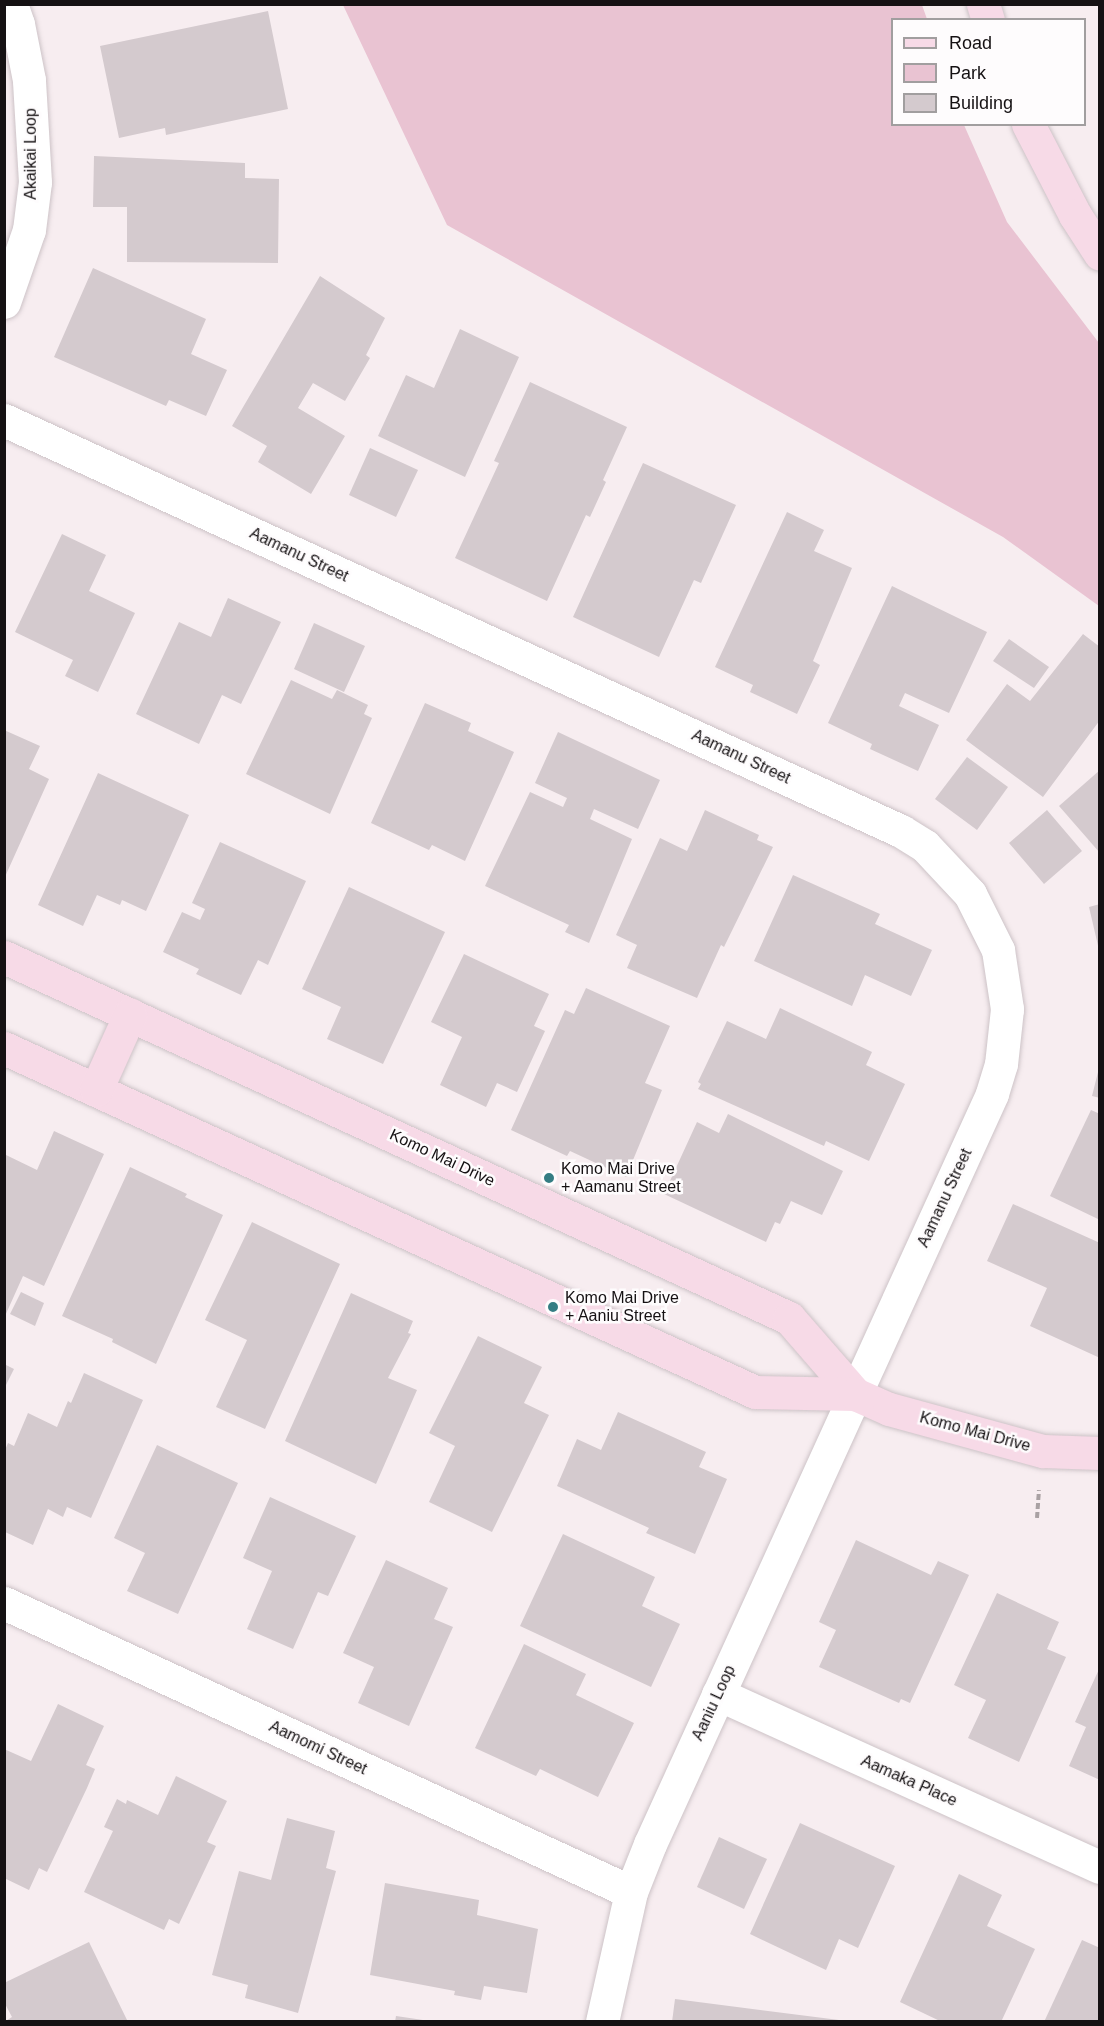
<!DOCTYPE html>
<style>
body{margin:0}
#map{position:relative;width:1104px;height:2026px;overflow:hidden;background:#f7edf0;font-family:Arial,sans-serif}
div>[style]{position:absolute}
.green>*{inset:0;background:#e9c3d2}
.building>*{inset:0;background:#d4cace}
.path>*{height:4px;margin-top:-2px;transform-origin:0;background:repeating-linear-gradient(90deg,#a9a1a3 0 6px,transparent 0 9px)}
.roads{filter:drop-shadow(0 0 2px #cdc3c7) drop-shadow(0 0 2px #cdc3c7)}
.minor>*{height:33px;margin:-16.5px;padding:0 16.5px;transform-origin:16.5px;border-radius:16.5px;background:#fff}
.secondary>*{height:33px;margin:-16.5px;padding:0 16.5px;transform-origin:16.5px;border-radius:16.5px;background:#f7dae7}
.dots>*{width:16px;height:16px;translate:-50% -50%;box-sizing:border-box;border:3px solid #fefcfd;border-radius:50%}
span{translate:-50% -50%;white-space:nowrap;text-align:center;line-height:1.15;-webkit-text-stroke:5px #fefcfd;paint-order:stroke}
.street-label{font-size:16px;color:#151113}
.poi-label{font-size:16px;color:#151113}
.left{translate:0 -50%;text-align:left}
.frame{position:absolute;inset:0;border:6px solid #151113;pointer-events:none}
.legend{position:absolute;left:891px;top:18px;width:195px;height:108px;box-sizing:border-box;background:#fefcfd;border:2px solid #a19e9f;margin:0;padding:8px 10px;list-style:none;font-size:18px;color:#151113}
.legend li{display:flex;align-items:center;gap:12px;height:30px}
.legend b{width:30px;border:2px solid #a19e9f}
</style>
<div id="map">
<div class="green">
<div style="clip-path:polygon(343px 5px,922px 5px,927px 19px,892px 20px,892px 124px,964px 125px,1007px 222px,1099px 343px,1099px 606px,1003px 537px,447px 225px)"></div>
</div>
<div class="building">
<div style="clip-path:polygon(268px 11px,288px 109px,166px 135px,165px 128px,119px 138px,100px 46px)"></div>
<div style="clip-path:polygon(94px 156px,245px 163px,245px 178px,279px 179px,278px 263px,127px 262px,127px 207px,93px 207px)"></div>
<div style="clip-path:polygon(93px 268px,206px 319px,191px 354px,227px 370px,206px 416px,169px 400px,166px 406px,54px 357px)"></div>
<div style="clip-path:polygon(320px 276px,385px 318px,366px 355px,370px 358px,345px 401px,313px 383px,298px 408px,345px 436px,311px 494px,258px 462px,267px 446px,232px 426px)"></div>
<div style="clip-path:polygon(460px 329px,519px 357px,465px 477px,378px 436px,406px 375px,434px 388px)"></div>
<div style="clip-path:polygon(530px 382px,627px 427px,603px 480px,606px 482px,590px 517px,586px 515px,547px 601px,455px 558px,499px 463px,494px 461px)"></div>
<div style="clip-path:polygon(370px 448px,418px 470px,396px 517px,349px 495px)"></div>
<div style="clip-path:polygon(643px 463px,736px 505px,701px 583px,694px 580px,659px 657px,573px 617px)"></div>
<div style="clip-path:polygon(787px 512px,824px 530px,814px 551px,852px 568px,813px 661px,820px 665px,797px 714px,750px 692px,753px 685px,715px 667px)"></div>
<div style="clip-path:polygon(62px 534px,106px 555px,89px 591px,135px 613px,98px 692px,65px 676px,73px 660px,15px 632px)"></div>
<div style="clip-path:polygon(892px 586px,987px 632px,949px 713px,905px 693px,899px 706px,939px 725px,918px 771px,870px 749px,872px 744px,828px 723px)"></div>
<div style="clip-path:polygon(228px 598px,281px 622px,241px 704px,222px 695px,199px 744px,136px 714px,179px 622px,211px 637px)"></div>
<div style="clip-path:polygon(314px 623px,365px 646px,344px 692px,294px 669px)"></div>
<div style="clip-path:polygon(1083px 634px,1100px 647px,1100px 720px,1043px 797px,966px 740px,1007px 684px,1030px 701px)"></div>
<div style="clip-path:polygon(1009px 639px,1049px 667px,1034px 688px,993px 661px)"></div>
<div style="clip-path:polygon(291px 680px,332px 699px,337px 690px,368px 705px,364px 714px,372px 718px,330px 814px,246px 774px)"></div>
<div style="clip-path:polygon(425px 703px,471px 723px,468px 731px,514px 752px,465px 861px,432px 845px,429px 850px,371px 823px)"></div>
<div style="clip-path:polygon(4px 730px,40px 746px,29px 769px,49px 779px,4px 879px)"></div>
<div style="clip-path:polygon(558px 732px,660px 780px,638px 829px,594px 809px,590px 819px,632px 839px,589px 943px,565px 932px,569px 925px,485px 886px,530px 792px,563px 807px,567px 798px,535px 783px)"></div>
<div style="clip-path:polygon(967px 757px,1008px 787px,977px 830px,935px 799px)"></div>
<div style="clip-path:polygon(1100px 770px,1100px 853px,1059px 806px)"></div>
<div style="clip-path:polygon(98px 773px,189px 815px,146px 911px,122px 900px,120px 905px,97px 895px,83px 926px,38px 905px)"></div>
<div style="clip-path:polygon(705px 810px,759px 835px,757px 840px,773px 847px,724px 947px,721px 945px,697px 998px,627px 968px,637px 945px,616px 935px,660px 838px,687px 851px)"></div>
<div style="clip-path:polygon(1047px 810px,1082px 851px,1044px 884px,1009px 843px)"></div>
<div style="clip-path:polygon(220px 842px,306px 881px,268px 965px,258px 960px,241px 995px,196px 974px,199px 969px,163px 952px,182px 912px,200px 920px,205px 909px,192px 903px)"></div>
<div style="clip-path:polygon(793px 875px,880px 914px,875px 924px,932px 950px,911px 996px,865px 975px,852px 1006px,754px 961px)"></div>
<div style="clip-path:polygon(349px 887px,445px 932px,383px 1064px,327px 1039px,341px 1007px,302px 989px)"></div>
<div style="clip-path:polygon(1100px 904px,1100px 950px,1099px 950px,1089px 907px)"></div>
<div style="clip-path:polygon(464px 954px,549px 994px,534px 1026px,545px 1031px,517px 1092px,497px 1083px,486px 1107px,440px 1085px,462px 1037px,431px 1022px)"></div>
<div style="clip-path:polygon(586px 988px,670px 1026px,645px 1083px,662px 1090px,626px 1177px,570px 1151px,567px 1156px,511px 1130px,565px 1010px,574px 1014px)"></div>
<div style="clip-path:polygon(780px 1008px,872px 1052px,866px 1065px,905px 1084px,869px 1161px,826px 1141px,824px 1146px,698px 1089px,701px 1084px,698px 1082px,727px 1021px,766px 1039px)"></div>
<div style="clip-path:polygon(1099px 1068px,1100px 1068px,1100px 1098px,1092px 1096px)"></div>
<div style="clip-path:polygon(1091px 1110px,1100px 1114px,1098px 1219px,1050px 1196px)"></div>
<div style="clip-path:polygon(728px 1114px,843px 1171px,822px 1215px,791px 1201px,780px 1224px,775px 1222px,766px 1242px,664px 1194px,697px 1122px,719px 1133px)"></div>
<div style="clip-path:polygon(54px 1131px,104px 1154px,44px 1286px,23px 1276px,5px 1316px,5px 1158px,6px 1155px,37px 1170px)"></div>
<div style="clip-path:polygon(130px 1167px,187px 1194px,185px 1197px,223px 1215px,156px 1364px,112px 1342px,113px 1339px,62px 1316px)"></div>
<div style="clip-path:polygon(1013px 1204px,1100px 1243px,1100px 1358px,1030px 1326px,1047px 1288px,987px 1261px)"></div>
<div style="clip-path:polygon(252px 1222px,340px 1264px,265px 1429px,216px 1407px,247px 1340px,205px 1320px)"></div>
<div style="clip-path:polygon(21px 1292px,44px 1303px,35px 1326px,10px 1314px)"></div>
<div style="clip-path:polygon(351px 1293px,413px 1321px,408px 1333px,411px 1334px,388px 1378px,417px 1390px,376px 1484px,285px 1441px)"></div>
<div style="clip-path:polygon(478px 1336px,542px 1367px,524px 1403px,549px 1415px,492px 1532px,429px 1502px,455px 1446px,429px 1433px)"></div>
<div style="clip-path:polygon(4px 1364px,14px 1369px,4px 1389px)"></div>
<div style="clip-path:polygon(84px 1373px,143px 1400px,91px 1518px,67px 1507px,63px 1517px,48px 1509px,33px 1545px,5px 1532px,5px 1450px,8px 1443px,14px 1446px,28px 1413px,57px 1427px,68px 1401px,71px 1403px)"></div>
<div style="clip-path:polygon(618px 1412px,706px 1452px,699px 1467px,727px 1479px,695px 1554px,646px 1533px,649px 1528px,557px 1486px,577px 1439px,601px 1450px)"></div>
<div style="clip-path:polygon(157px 1445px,238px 1483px,178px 1614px,127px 1591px,145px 1553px,114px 1538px)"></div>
<div style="clip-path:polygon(270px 1497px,356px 1536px,328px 1596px,318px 1592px,293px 1649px,247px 1629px,272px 1571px,243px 1558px)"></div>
<div style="clip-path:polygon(563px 1534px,655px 1577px,642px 1606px,680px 1624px,651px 1687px,520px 1626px)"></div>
<div style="clip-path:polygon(856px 1540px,931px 1575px,938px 1561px,969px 1575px,910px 1703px,901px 1699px,899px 1703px,819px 1667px,836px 1630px,819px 1622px)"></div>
<div style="clip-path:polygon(386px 1560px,448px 1588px,434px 1619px,453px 1627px,409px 1726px,358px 1703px,374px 1667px,343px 1653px)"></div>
<div style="clip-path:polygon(997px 1593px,1059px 1622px,1047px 1649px,1066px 1657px,1019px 1762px,968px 1738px,986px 1700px,954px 1685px)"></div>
<div style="clip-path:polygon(524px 1644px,586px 1674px,576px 1695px,634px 1723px,598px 1797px,540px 1769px,536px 1776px,475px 1748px)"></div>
<div style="clip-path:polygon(1100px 1667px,1100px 1780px,1069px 1766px,1086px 1727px,1075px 1722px)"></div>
<div style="clip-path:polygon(58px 1704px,104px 1726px,86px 1765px,95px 1769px,87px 1788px,47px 1872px,39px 1868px,29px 1890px,4px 1878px,4px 1749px,31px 1761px)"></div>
<div style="clip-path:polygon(176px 1776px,227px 1801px,207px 1842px,216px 1846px,179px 1924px,169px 1919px,164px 1930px,84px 1892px,113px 1831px,104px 1827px,117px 1799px,126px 1804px,127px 1800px,158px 1815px)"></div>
<div style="clip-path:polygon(287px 1818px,335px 1831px,326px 1868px,336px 1871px,298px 2013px,245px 1998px,248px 1985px,212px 1975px,239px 1871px,271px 1880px)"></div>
<div style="clip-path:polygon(800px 1823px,895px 1866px,858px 1948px,839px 1939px,826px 1970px,750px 1934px)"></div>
<div style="clip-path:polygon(719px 1837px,767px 1859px,744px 1909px,697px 1887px)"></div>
<div style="clip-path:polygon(959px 1874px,1002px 1895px,987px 1926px,1035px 1949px,1001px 2022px,942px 2022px,900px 2002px)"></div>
<div style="clip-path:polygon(385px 1883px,479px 1900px,477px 1915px,538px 1929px,527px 1993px,484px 1986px,481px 2000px,454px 1995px,455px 1991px,370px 1975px)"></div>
<div style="clip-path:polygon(1082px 1940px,1100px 1948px,1100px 2022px,1044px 2022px)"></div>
<div style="clip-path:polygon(89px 1942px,128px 2022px,4px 2022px,12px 2017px,4px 2002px,4px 1983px)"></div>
<div style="clip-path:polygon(675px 1999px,839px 2020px,839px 2022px,672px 2022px)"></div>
<div style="clip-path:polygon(396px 2016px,423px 2020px,423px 2022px,395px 2022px)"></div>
</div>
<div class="path">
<div style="left:1037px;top:1518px;width:28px;rotate:-86deg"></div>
</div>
<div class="roads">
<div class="minor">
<div style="left:4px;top:302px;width:76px;rotate:-70.9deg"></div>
<div style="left:29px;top:230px;width:48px;rotate:-82.9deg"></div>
<div style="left:35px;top:182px;width:102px;rotate:-93.4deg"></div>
<div style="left:29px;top:80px;width:57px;rotate:-101.1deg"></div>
<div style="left:18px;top:24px;width:21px;rotate:-109deg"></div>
<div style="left:4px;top:420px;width:987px;rotate:24.62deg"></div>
<div style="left:901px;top:831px;width:28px;rotate:32deg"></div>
<div style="left:925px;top:846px;width:66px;rotate:46.8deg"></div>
<div style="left:970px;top:894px;width:63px;rotate:63.4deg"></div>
<div style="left:998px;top:950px;width:60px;rotate:81.3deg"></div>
<div style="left:1007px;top:1009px;width:55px;rotate:96.2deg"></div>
<div style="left:1001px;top:1064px;width:31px;rotate:107deg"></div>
<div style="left:992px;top:1094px;width:824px;rotate:114.51deg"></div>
<div style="left:650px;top:1844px;width:52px;rotate:111.6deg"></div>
<div style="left:631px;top:1892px;width:133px;rotate:102.6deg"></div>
<div style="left:4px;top:1603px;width:690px;rotate:24.75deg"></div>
<div style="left:718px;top:1694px;width:419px;rotate:24.4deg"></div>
</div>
<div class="secondary">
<div style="left:983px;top:4px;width:17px;rotate:73deg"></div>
<div style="left:1028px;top:124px;width:102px;rotate:62.7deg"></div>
<div style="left:1075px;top:215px;width:46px;rotate:57.3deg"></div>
<div style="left:4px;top:957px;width:864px;rotate:24.7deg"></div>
<div style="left:789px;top:1318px;width:101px;rotate:49deg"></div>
<div style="left:4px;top:1048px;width:826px;rotate:24.61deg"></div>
<div style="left:755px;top:1392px;width:100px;rotate:1.1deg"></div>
<div style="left:855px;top:1394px;width:37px;rotate:24deg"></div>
<div style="left:889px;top:1409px;width:160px;rotate:15.3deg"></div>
<div style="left:1043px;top:1451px;width:57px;rotate:2deg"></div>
<div style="left:96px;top:1090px;width:83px;rotate:-65.9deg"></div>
</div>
</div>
<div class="dots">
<div style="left:549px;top:1178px;background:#347d83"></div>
<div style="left:553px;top:1307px;background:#347d83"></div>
</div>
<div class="street-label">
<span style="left:31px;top:154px;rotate:-90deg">Akaikai Loop</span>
<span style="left:299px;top:555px;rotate:25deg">Aamanu Street</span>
<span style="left:741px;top:757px;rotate:25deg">Aamanu Street</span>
<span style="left:442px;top:1158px;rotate:25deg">Komo Mai Drive</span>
<span style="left:945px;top:1198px;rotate:-65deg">Aamanu Street</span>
<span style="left:975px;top:1432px;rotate:15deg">Komo Mai Drive</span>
<span style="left:714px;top:1703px;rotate:-65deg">Aaniu Loop</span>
<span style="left:318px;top:1748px;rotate:25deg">Aamomi Street</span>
<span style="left:909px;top:1781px;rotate:24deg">Aamaka Place</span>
</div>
<div class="poi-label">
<span class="left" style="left:561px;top:1178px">Komo Mai Drive<br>+ Aamanu Street</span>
<span class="left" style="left:565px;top:1307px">Komo Mai Drive<br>+ Aaniu Street</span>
</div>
<div class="frame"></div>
<ul class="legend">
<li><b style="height:8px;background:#f7dae7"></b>Road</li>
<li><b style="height:16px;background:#e9c3d2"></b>Park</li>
<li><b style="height:16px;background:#d4cace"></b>Building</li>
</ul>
</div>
